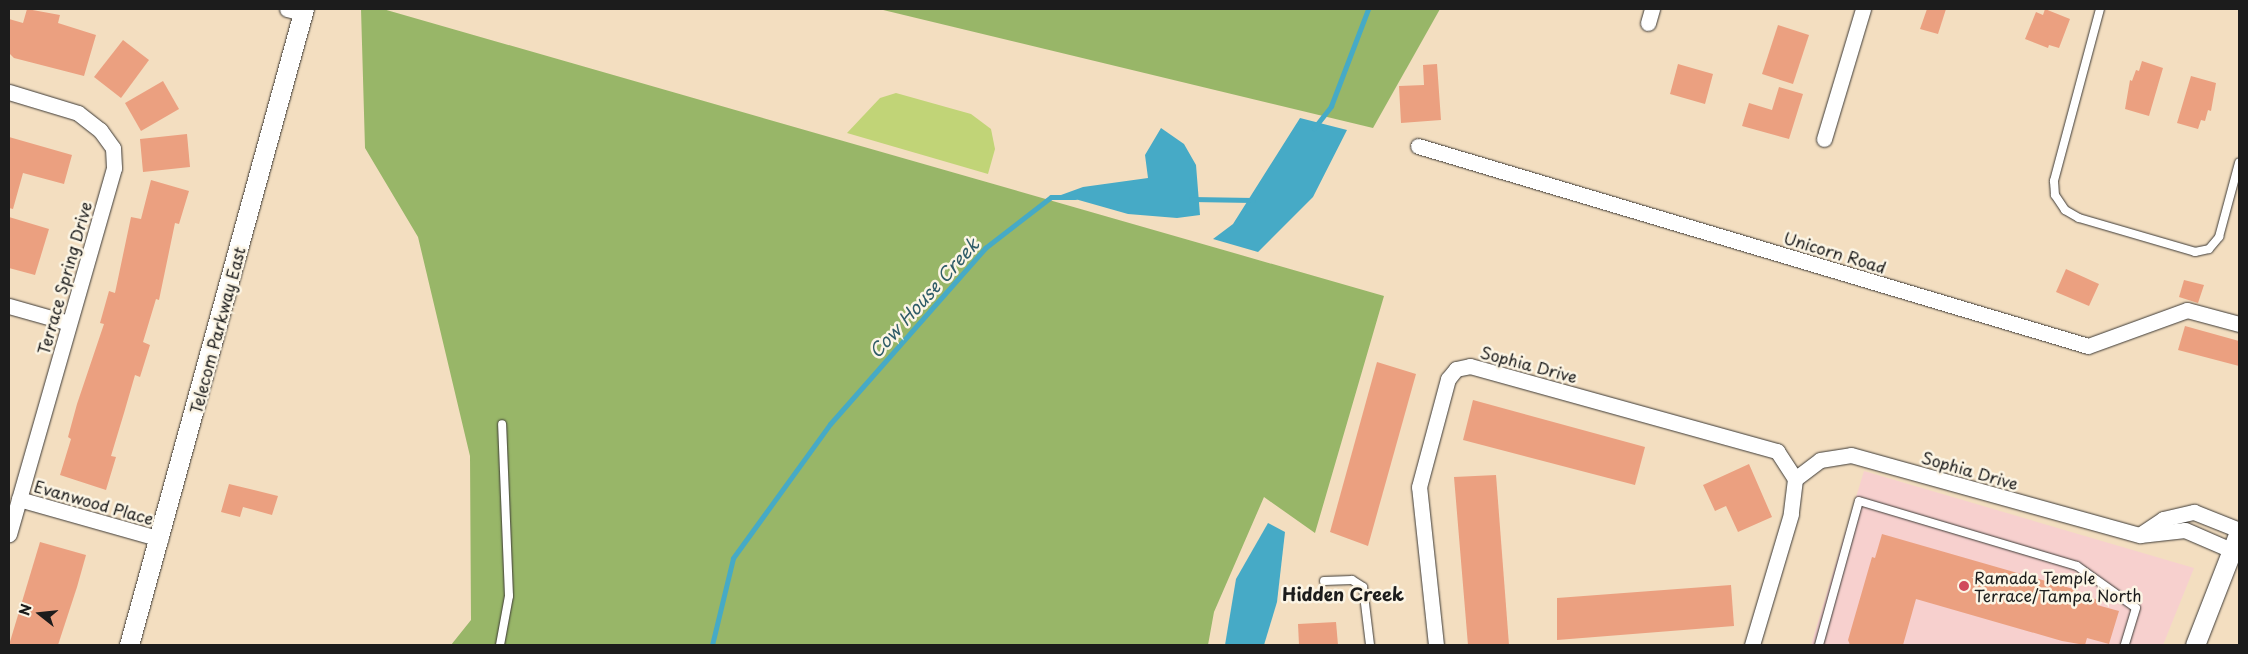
<!DOCTYPE html>
<style>
body{margin:0}
#map{position:relative;width:2248px;height:654px;overflow:hidden;background:#f3dec0;font-family:"Playpen Sans",sans-serif}
div>[style]{position:absolute}
.built>*{inset:0;background:#f7d0ce}
.green>*{inset:0;background:#c1d477}
.forest>*{inset:0;background:#98b668}
.water>*{inset:0;background:#46aac6}
.stream>*{height:5px;margin:-2.5px;padding:0 2.5px;transform-origin:2.5px;border-radius:2.5px;background:#46aac6}
.building>*{inset:0;background:#eba080}
.roads{filter:drop-shadow(0 0 1px #3c3935) drop-shadow(0 0 1px #3c3935)}
.service>*{height:8px;margin:-4px;padding:0 4px;transform-origin:4px;border-radius:4px;background:#fff}
.minor>*{height:15px;margin:-7.5px;padding:0 7.5px;transform-origin:7.5px;border-radius:7.5px;background:#fff}
.tertiary>*{height:19px;margin:-9.5px;padding:0 9.5px;transform-origin:9.5px;border-radius:9.5px;background:#fff}
.dots>*{width:14px;height:14px;translate:-50% -50%;box-sizing:border-box;border:2px solid #fcf5e5;border-radius:50%}
span{translate:-50% -50%;white-space:nowrap;text-align:center;line-height:1.15;-webkit-text-stroke:5px #fcf5e5;paint-order:stroke}
.street-label{font-size:16px;color:#1c1c1c}
.poi-label{font-size:16px;color:#1c1c1c}
.left{translate:0 -50%;text-align:left}
.water-label{font-size:18px;color:#2f5c68;font-style:italic}
.neighbourhood-label{font-size:18px;color:#1c1c1c;font-weight:700}
.frame{position:absolute;inset:0;border:10px solid #1c1c1c;pointer-events:none}
.north{position:absolute;left:15px;top:589px;width:50px;height:50px;-webkit-text-stroke:4px #fcf5e5;paint-order:stroke;rotate:286deg;font-size:14px;font-weight:700;line-height:20px;text-align:center;color:#1c1c1c}
.north::after{content:'';display:block;margin:auto;width:18px;height:22px;background:#1c1c1c;clip-path:polygon(50% 0,100% 100%,50% 72%,0 100%)}
</style>
<div id="map">
<div class="built">
<div style="clip-path:polygon(1864px 471px,2194px 568px,2163px 645px,1811px 645px)"></div>
</div>
<div class="green">
<div style="clip-path:polygon(896px 93px,971px 114px,991px 129px,995px 149px,988px 174px,847px 133px,880px 98px)"></div>
</div>
<div class="forest">
<div style="clip-path:polygon(361px 9px,383px 9px,1384px 296px,1315px 533px,1264px 497px,1214px 612px,1208px 645px,451px 645px,471px 620px,470px 456px,418px 237px,365px 148px)"></div>
<div style="clip-path:polygon(879px 9px,1440px 9px,1373px 128px)"></div>
</div>
<div class="water">
<div style="clip-path:polygon(1300px 118px,1347px 130px,1313px 197px,1258px 252px,1213px 239px,1233px 224px)"></div>
<div style="clip-path:polygon(1161px 128px,1184px 144px,1196px 165px,1200px 215px,1177px 218px,1128px 214px,1061px 195px,1083px 187px,1148px 178px,1145px 155px)"></div>
<div style="clip-path:polygon(1268px 523px,1285px 532px,1277px 602px,1264px 645px,1225px 645px,1236px 579px)"></div>
</div>
<div class="stream">
<div style="left:1314px;top:128px;width:28px;rotate:-52deg"></div>
<div style="left:1331px;top:106px;width:104px;rotate:-69.1deg"></div>
<div style="left:1191px;top:199px;width:62px;rotate:0.9deg"></div>
<div style="left:712px;top:645px;width:89px;rotate:-76.4deg"></div>
<div style="left:733px;top:558px;width:165px;rotate:-54.1deg"></div>
<div style="left:830px;top:424px;width:235px;rotate:-48.6deg"></div>
<div style="left:985px;top:248px;width:83px;rotate:-37.7deg"></div>
<div style="left:1051px;top:197px;width:24px"></div>
</div>
<div class="building">
<div style="clip-path:polygon(27px 9px,60px 15px,58px 23px,96px 35px,84px 76px,14px 58px,9px 53px,9px 19px,23px 23px)"></div>
<div style="clip-path:polygon(1927px 9px,1946px 9px,1938px 34px,1920px 29px)"></div>
<div style="clip-path:polygon(2045px 9px,2070px 19px,2059px 48px,2049px 45px,2048px 48px,2025px 39px,2036px 12px,2043px 15px)"></div>
<div style="clip-path:polygon(1778px 25px,1809px 35px,1793px 84px,1762px 74px)"></div>
<div style="clip-path:polygon(123px 40px,149px 60px,121px 98px,94px 77px)"></div>
<div style="clip-path:polygon(2142px 61px,2163px 68px,2149px 116px,2125px 109px,2130px 80px,2132px 81px,2136px 70px,2139px 71px)"></div>
<div style="clip-path:polygon(1437px 64px,1441px 120px,1401px 123px,1399px 86px,1424px 85px,1423px 65px)"></div>
<div style="clip-path:polygon(1678px 64px,1713px 74px,1705px 104px,1670px 94px)"></div>
<div style="clip-path:polygon(2191px 76px,2216px 83px,2211px 111px,2208px 110px,2205px 121px,2201px 120px,2198px 129px,2177px 123px)"></div>
<div style="clip-path:polygon(163px 81px,179px 109px,141px 131px,125px 103px)"></div>
<div style="clip-path:polygon(1779px 87px,1803px 94px,1789px 139px,1742px 126px,1749px 103px,1772px 110px)"></div>
<div style="clip-path:polygon(187px 134px,190px 167px,143px 172px,140px 139px)"></div>
<div style="clip-path:polygon(9px 137px,72px 155px,64px 184px,23px 173px,13px 209px,9px 208px)"></div>
<div style="clip-path:polygon(151px 180px,189px 191px,179px 224px,175px 223px,159px 300px,156px 299px,143px 342px,150px 345px,140px 377px,135px 375px,124px 413px,111px 456px,116px 457px,106px 490px,60px 475px,71px 439px,68px 437px,77px 404px,104px 324px,100px 323px,109px 291px,115px 293px,131px 217px,141px 219px)"></div>
<div style="clip-path:polygon(9px 217px,49px 229px,35px 275px,9px 268px)"></div>
<div style="clip-path:polygon(2066px 269px,2099px 284px,2089px 306px,2056px 292px)"></div>
<div style="clip-path:polygon(2184px 280px,2204px 285px,2198px 303px,2179px 297px)"></div>
<div style="clip-path:polygon(2185px 326px,2239px 341px,2239px 366px,2178px 350px)"></div>
<div style="clip-path:polygon(1377px 362px,1416px 374px,1368px 546px,1330px 532px)"></div>
<div style="clip-path:polygon(1473px 400px,1645px 447px,1635px 485px,1463px 440px)"></div>
<div style="clip-path:polygon(1749px 464px,1772px 517px,1738px 532px,1726px 506px,1715px 511px,1703px 485px)"></div>
<div style="clip-path:polygon(1496px 475px,1509px 645px,1468px 645px,1454px 477px)"></div>
<div style="clip-path:polygon(229px 484px,278px 496px,272px 515px,243px 507px,240px 517px,221px 512px)"></div>
<div style="clip-path:polygon(1882px 534px,2077px 590px,2076px 593px,2098px 600px,2097px 605px,2119px 611px,2109px 644px,2087px 638px,2085px 645px,2062px 641px,1916px 599px,1903px 645px,1850px 645px,1848px 640px,1872px 557px,1875px 558px)"></div>
<div style="clip-path:polygon(40px 542px,86px 555px,77px 587px,58px 645px,9px 645px)"></div>
<div style="clip-path:polygon(1731px 585px,1734px 626px,1557px 640px,1557px 598px)"></div>
<div style="clip-path:polygon(1336px 622px,1338px 645px,1299px 645px,1298px 624px)"></div>
</div>
<div class="roads">
<div class="service">
<div style="left:2100px;top:9px;width:178px;rotate:105deg"></div>
<div style="left:2054px;top:181px;width:14px;rotate:86deg"></div>
<div style="left:2055px;top:195px;width:18px;rotate:56deg"></div>
<div style="left:2065px;top:210px;width:16px;rotate:30deg"></div>
<div style="left:2079px;top:218px;width:121px;rotate:16.3deg"></div>
<div style="left:2195px;top:252px;width:14px;rotate:-12deg"></div>
<div style="left:2209px;top:249px;width:16px;rotate:-50deg"></div>
<div style="left:2219px;top:237px;width:77px;rotate:-74.9deg"></div>
<div style="left:1324px;top:581px;width:28px;rotate:-2deg"></div>
<div style="left:1352px;top:580px;width:13px;rotate:32deg"></div>
<div style="left:1363px;top:587px;width:58px;rotate:83.1deg"></div>
<div style="left:500px;top:645px;width:50px;rotate:-79.6deg"></div>
<div style="left:509px;top:596px;width:172px;rotate:-92.3deg"></div>
<div style="left:1819px;top:645px;width:149px;rotate:-74.5deg"></div>
<div style="left:1859px;top:501px;width:227px;rotate:16.6deg"></div>
<div style="left:2077px;top:566px;width:72px;rotate:35.4deg"></div>
<div style="left:2136px;top:608px;width:39px;rotate:107deg"></div>
</div>
<div class="minor">
<div style="left:287px;top:9px;width:16px;rotate:14deg"></div>
<div style="left:1648px;top:23px;width:15px;rotate:-74deg"></div>
<div style="left:9px;top:92px;width:72px;rotate:16.9deg"></div>
<div style="left:78px;top:113px;width:28px;rotate:38deg"></div>
<div style="left:100px;top:130px;width:22px;rotate:54deg"></div>
<div style="left:113px;top:148px;width:20px;rotate:87deg"></div>
<div style="left:114px;top:168px;width:381px;rotate:106deg"></div>
<div style="left:1824px;top:139px;width:136px;rotate:-73.3deg"></div>
<div style="left:1418px;top:146px;width:699px;rotate:16.62deg"></div>
<div style="left:2088px;top:346px;width:105px;rotate:-20deg"></div>
<div style="left:2187px;top:310px;width:54px;rotate:15.1deg"></div>
<div style="left:9px;top:306px;width:62px;rotate:15.8deg"></div>
<div style="left:1795px;top:479px;width:31px;rotate:-37deg"></div>
<div style="left:1820px;top:460px;width:31px;rotate:-9deg"></div>
<div style="left:1851px;top:455px;width:300px;rotate:15.5deg"></div>
<div style="left:2140px;top:535px;width:45px;rotate:-6.3deg"></div>
<div style="left:2185px;top:530px;width:50px;rotate:23.5deg"></div>
<div style="left:19px;top:499px;width:147px;rotate:15.8deg"></div>
<div style="left:2141px;top:534px;width:27px;rotate:-34deg"></div>
<div style="left:2163px;top:519px;width:32px;rotate:-13deg"></div>
<div style="left:2194px;top:512px;width:48px;rotate:21.8deg"></div>
<div style="left:1436px;top:645px;width:159px;rotate:-96.1deg"></div>
<div style="left:1419px;top:487px;width:112px;rotate:-75deg"></div>
<div style="left:1448px;top:379px;width:13px;rotate:-51deg"></div>
<div style="left:1456px;top:369px;width:14px;rotate:-12deg"></div>
<div style="left:1470px;top:366px;width:319px;rotate:15.5deg"></div>
<div style="left:1777px;top:451px;width:33px;rotate:57deg"></div>
<div style="left:1795px;top:479px;width:35px;rotate:97deg"></div>
<div style="left:1791px;top:514px;width:137px;rotate:106.6deg"></div>
</div>
<div class="tertiary">
<div style="left:129px;top:645px;width:660px;rotate:-74.62deg"></div>
<div style="left:2195px;top:645px;width:121px;rotate:-68.7deg"></div>
</div>
</div>
<div class="dots">
<div style="left:1964px;top:586px;background:#d1495b"></div>
</div>
<div class="street-label">
<span style="left:1835px;top:252px;rotate:17deg">Unicorn Road</span>
<span style="left:64px;top:278px;rotate:-74deg">Terrace Spring Drive</span>
<span style="left:217px;top:330px;rotate:-75deg">Telecom Parkway East</span>
<span style="left:1529px;top:364px;rotate:15deg">Sophia Drive</span>
<span style="left:1970px;top:470px;rotate:16deg">Sophia Drive</span>
<span style="left:94px;top:502px;rotate:16deg">Evanwood Place</span>
</div>
<div class="poi-label">
<span class="left" style="left:1974px;top:586px">Ramada Temple<br>Terrace/Tampa North</span>
</div>
<div class="water-label">
<span style="left:924px;top:298px;rotate:-48deg">Cow House Creek</span>
</div>
<div class="neighbourhood-label">
<span style="left:1343px;top:594px">Hidden Creek</span>
</div>
<div class="frame"></div>
<div class="north">N</div>
</div>
